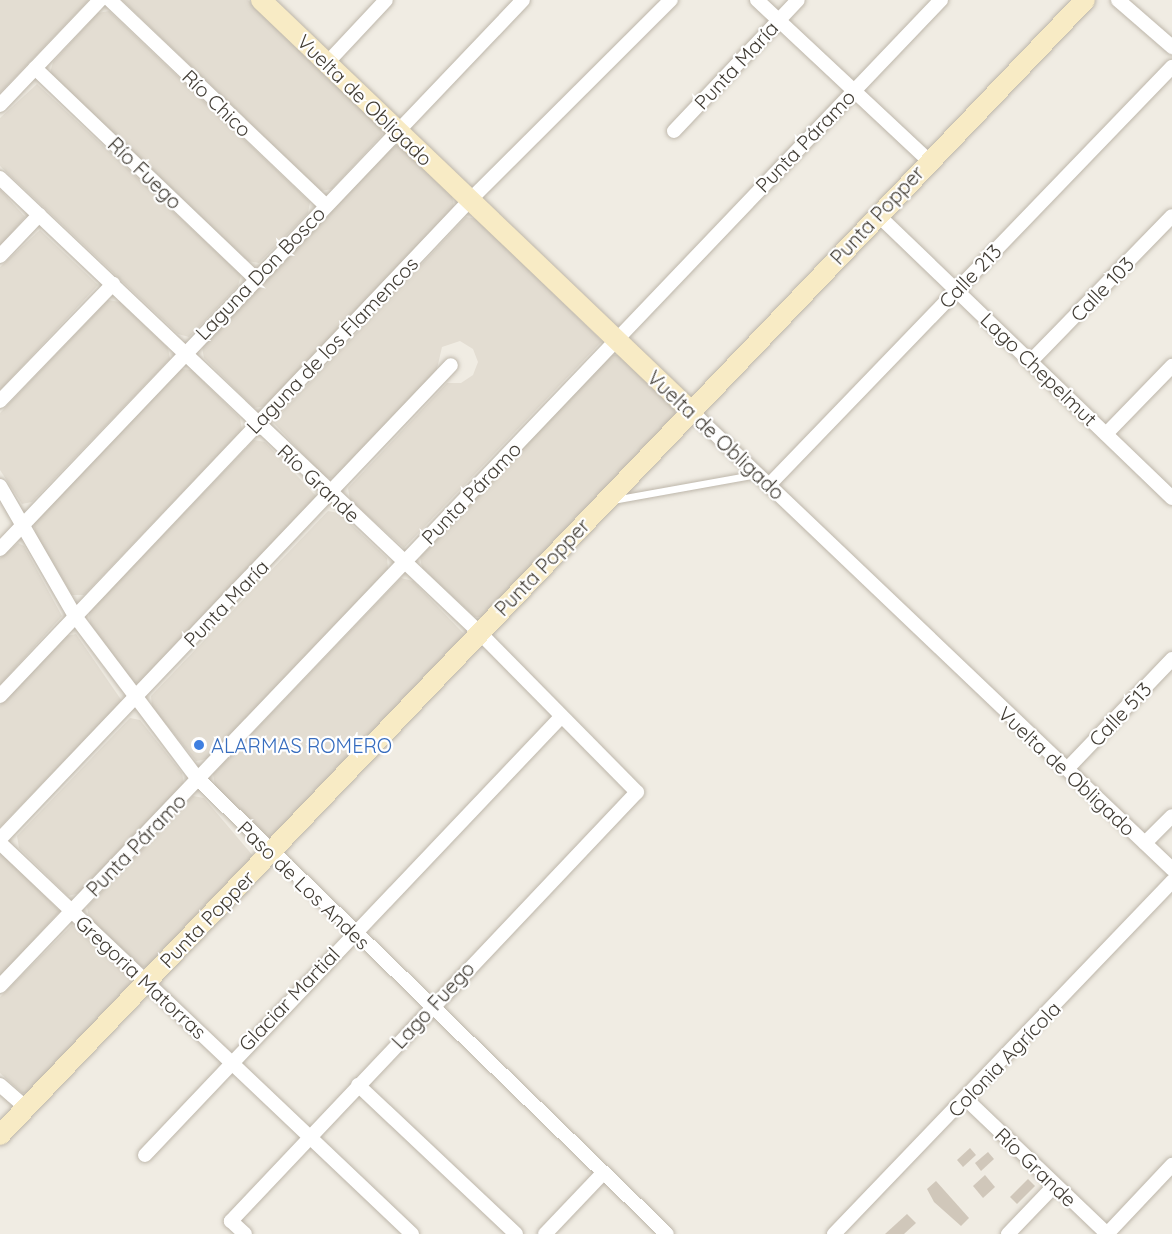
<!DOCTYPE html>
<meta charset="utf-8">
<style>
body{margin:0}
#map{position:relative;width:1172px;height:1234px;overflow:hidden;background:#f0ece3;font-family:Quicksand,sans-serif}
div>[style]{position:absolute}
.residential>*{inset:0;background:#e3ddd2}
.building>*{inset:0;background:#d0c7ba}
.roads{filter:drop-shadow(0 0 2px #bdb6aa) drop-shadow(0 0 2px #bdb6aa)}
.lane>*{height:7px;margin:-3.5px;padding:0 3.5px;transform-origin:3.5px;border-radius:3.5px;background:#fff}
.street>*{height:14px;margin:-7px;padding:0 7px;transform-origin:7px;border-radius:7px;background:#fff}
.secondary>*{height:20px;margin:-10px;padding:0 10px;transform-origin:10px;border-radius:10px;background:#f8ebc5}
.dots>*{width:16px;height:16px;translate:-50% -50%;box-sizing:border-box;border:3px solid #fff;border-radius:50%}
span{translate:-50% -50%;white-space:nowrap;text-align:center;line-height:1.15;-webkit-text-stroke:4.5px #fff;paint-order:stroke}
.street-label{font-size:20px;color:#413c34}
.shop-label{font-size:20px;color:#366cbe}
.left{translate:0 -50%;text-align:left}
</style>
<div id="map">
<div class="residential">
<div style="clip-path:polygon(0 0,89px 0,0 93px)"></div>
<div style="clip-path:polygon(122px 0,248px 0,380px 124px,382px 135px,332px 189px,321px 191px)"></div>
<div style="clip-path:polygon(109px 11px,310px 202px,308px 213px,259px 263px,248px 261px,50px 73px,53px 62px,98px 13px)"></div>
<div style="clip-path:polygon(37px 84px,241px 275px,238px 286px,189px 337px,178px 334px,0 166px,0 118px)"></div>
<div style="clip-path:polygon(393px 146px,401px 146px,452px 195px,454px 207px,266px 406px,254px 408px,204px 358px,202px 347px)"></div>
<div style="clip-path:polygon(0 189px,25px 217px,0 247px)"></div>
<div style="clip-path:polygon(466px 217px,477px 219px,602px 341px,404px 548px,350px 500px,348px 488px,447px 383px,461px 383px,473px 375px,478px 362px,473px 349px,460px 341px,442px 347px,436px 373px,335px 479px,324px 477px,273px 422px)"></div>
<div style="clip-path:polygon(40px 230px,98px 285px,0 390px,0 267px)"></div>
<div style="clip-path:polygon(108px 300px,120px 302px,168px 348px,170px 359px,32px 502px,22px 504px,0 470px,0 413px)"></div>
<div style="clip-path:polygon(611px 355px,619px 355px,675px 409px,675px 417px,483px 617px,475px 617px,422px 568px,420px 557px)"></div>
<div style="clip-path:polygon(181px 369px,192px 370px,240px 418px,242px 430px,84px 595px,72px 595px,35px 533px,34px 522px)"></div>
<div style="clip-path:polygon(254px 440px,265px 442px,317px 497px,141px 683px,134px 683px,90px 624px,89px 612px)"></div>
<div style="clip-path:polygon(328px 511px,339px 513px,387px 558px,388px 569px,207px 759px,196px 761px,152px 707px,151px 696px)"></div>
<div style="clip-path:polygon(18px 543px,24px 546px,62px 616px,0 685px,0 558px)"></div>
<div style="clip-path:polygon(401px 578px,413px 581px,465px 635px,276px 837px,262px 837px,215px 786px,213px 774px)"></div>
<div style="clip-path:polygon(76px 634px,122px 701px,0 827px,0 705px,66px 636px)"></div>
<div style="clip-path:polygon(130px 718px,140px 720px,182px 773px,184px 784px,80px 893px,68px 896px,19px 848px,17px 836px)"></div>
<div style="clip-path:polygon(193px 796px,204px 798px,254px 857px,149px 967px,141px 967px,89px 918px,87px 907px)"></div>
<div style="clip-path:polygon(0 852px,60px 911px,0 977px)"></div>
<div style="clip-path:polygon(72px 925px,133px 981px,30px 1093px,22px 1093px,0 1073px,0 997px)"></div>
</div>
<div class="building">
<div style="clip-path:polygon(970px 1148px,976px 1155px,963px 1167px,957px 1160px)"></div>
<div style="clip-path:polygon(988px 1152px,994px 1159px,981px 1171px,975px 1163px)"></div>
<div style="clip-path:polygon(985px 1175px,995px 1187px,983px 1198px,973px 1186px)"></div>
<div style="clip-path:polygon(1028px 1179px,1035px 1186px,1017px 1204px,1010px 1197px)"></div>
<div style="clip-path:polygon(936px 1181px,969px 1218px,961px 1226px,934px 1202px,927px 1189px)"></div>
<div style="clip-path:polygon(907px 1214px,916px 1223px,904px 1234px,885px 1234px)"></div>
</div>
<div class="roads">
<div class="lane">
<div style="left:613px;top:500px;width:147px;rotate:-10.2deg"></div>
</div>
<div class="street">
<div style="left:110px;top:0;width:297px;rotate:43.6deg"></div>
<div style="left:757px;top:0;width:234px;rotate:43.1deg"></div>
<div style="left:1118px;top:0;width:72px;rotate:41deg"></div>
<div style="left:327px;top:63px;width:86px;rotate:-46.9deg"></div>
<div style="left:35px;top:68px;width:304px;rotate:43.7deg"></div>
<div style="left:0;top:105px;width:145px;rotate:-46.4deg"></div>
<div style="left:674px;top:131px;width:180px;rotate:-46.6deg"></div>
<div style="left:0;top:178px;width:660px;rotate:43.47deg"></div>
<div style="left:479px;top:632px;width:225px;rotate:45.4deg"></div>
<div style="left:637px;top:792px;width:591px;rotate:133.42deg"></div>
<div style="left:231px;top:1221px;width:19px;rotate:43deg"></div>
<div style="left:878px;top:215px;width:408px;rotate:43.9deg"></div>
<div style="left:0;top:256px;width:57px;rotate:-46.4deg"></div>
<div style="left:1031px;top:361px;width:202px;rotate:-45.8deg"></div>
<div style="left:0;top:401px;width:163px;rotate:-46deg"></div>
<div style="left:690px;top:410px;width:666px;rotate:43.6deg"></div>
<div style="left:1106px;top:434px;width:95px;rotate:-45.9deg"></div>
<div style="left:769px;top:485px;width:581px;rotate:-46.05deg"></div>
<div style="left:0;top:486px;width:150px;rotate:60deg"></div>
<div style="left:75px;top:616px;width:204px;rotate:53deg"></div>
<div style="left:198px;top:779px;width:653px;rotate:44.13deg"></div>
<div style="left:0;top:549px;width:758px;rotate:-46.39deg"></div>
<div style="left:0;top:696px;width:682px;rotate:-46.54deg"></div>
<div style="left:469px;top:201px;width:285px;rotate:-44.9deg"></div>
<div style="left:1067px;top:769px;width:152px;rotate:-46.3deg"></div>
<div style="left:0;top:839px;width:654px;rotate:-46.42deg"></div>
<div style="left:0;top:843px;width:568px;rotate:43.5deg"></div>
<div style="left:1145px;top:843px;width:38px;rotate:-45deg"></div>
<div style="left:0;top:986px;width:1363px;rotate:-46.34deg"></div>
<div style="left:0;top:1085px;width:35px;rotate:41deg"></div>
<div style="left:358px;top:1085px;width:217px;rotate:43.3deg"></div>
<div style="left:967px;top:1100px;width:194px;rotate:43.7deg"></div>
<div style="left:145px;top:1155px;width:604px;rotate:-46.48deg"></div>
<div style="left:545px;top:1234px;width:84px;rotate:-46.4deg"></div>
<div style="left:834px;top:1234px;width:489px;rotate:-46.2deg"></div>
<div style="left:1008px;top:1234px;width:66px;rotate:-46.2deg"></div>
<div style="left:1107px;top:1234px;width:95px;rotate:-46.7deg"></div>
</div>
<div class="secondary">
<div style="left:261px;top:0;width:593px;rotate:43.7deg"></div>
<div style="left:0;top:1135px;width:1570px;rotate:-46.29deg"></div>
</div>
</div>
<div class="dots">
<div style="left:199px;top:745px;background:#3f7fe0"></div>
</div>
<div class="street-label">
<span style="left:736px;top:65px;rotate:-47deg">Punta María</span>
<span style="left:365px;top:100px;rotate:44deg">Vuelta de Obligado</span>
<span style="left:217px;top:103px;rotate:44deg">Río Chico</span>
<span style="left:805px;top:141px;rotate:-46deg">Punta Páramo</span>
<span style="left:145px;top:173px;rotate:44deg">Río Fuego</span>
<span style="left:877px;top:215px;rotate:-47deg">Punta Popper</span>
<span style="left:260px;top:273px;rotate:-46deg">Laguna Don Bosco</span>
<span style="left:970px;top:276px;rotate:-46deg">Calle 213</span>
<span style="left:1102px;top:289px;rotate:-46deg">Calle 103</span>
<span style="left:332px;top:345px;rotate:-46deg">Laguna de los Flamencos</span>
<span style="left:1039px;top:369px;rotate:44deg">Lago Chepelmut</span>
<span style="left:716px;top:435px;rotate:43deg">Vuelta de Obligado</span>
<span style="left:319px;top:483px;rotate:43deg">Río Grande</span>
<span style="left:471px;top:493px;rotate:-46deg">Punta Páramo</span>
<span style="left:542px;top:567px;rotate:-46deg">Punta Popper</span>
<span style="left:226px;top:603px;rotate:-46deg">Punta María</span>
<span style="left:1120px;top:714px;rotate:-46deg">Calle 513</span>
<span style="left:1067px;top:771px;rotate:43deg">Vuelta de Obligado</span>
<span style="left:136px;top:845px;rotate:-46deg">Punta Páramo</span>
<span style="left:304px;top:885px;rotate:44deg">Paso de Los Andes</span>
<span style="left:207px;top:919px;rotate:-46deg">Punta Popper</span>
<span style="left:141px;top:977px;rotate:43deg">Gregoria Matorras</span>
<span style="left:289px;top:999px;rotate:-46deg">Glaciar Martial</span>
<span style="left:433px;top:1005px;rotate:-47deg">Lago Fuego</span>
<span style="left:1004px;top:1059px;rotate:-46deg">Colonia Agrícola</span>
<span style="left:1036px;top:1167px;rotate:44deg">Río Grande</span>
</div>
<div class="shop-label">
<span class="left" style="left:211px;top:745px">ALARMAS ROMERO</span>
</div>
</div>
